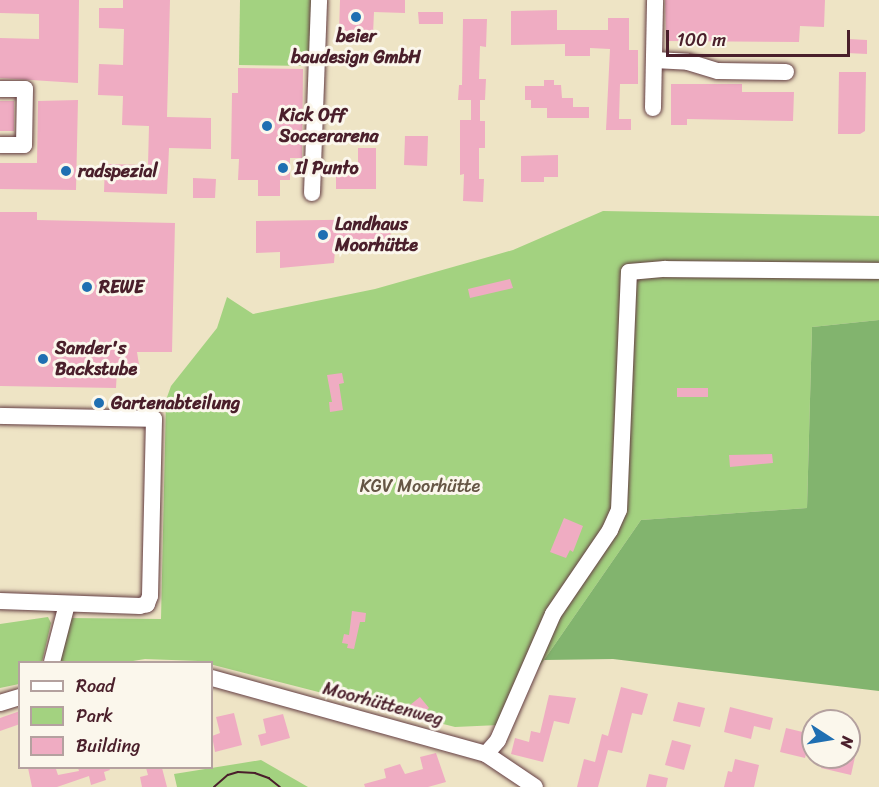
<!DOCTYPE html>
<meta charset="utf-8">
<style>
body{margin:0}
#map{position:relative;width:879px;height:787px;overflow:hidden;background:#eee4c5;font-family:Sriracha,sans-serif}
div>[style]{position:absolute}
.green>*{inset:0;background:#a3d280}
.forest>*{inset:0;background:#82b46e}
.building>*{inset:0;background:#efacc2}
.roads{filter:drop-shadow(0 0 2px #633d42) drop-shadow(0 0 2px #633d42)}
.minor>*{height:16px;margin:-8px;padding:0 8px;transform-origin:8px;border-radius:8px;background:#fff}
.tram>*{height:1.5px;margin:-0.75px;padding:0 0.75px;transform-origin:0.75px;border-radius:0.75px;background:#4a1f2b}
.dots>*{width:16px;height:16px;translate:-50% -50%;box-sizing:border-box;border:3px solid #fbf7ec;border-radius:50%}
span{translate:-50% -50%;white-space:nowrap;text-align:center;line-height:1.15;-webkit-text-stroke:6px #fbf7ec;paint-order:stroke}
.poi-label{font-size:18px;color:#4a1f2b;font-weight:700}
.left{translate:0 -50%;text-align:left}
.park-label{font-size:18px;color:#655544}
.street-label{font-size:18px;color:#4a1f2b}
.legend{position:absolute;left:18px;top:661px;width:195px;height:108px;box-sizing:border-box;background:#fbf7ec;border:2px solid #b4a19f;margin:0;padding:8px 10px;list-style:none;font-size:18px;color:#4a1f2b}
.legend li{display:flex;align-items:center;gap:12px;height:30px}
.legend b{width:30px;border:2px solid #b4a19f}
.north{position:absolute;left:801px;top:709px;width:60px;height:60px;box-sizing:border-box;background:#fbf7ec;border:2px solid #b4a19f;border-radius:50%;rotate:102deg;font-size:16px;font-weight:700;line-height:24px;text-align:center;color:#4a1f2b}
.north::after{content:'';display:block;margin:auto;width:21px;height:27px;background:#1f6fb2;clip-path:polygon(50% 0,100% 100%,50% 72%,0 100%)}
.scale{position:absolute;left:666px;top:30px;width:184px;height:27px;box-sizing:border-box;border:3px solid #4a1f2b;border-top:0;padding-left:8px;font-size:18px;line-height:21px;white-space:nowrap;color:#4a1f2b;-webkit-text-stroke:4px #fbf7ec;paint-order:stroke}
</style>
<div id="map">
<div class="green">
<div style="clip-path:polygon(240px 0,312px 0,311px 66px,239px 65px)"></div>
<div style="clip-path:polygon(603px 211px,879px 216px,879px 320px,812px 327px,807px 508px,641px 520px,499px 725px,455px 727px,198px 661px,145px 659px,127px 662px,60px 662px,70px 618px,161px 619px,166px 400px,171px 386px,217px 328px,227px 297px,253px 314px,375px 289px,513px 250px)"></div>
<div style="clip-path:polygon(48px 617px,51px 623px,42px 662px,20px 662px,19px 684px,0 688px,0 624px)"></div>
<div style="clip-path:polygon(261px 760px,308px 787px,177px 787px,174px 774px)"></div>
</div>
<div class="forest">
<div style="clip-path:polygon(879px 320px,879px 691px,613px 659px,544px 660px,641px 520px,807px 508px,812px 327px)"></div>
</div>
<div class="building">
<div style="clip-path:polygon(0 0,79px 0,78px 83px,0 78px,0 38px,39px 39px,39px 14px,0 13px)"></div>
<div style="clip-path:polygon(123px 0,170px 0,167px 117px,211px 118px,211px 149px,169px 148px,167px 194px,104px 192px,105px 164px,148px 165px,149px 126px,122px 125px,123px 96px,98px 95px,99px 64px,123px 65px,124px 29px,99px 28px,99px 8px,123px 8px)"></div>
<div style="clip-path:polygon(340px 0,405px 0,405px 13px,374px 12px,373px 34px,339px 33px)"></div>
<div style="clip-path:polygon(665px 0,825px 0,824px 27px,800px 26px,799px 42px,666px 41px)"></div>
<div style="clip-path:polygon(557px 10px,557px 30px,608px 30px,608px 18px,629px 18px,629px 50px,638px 50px,638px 84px,620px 84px,619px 119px,631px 119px,631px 130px,606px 130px,610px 49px,590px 48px,590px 56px,565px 56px,565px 44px,511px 45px,511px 11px)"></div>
<div style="clip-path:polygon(418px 12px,443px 12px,443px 24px,419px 24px)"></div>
<div style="clip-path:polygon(463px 19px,487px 19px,486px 47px,480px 46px,479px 79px,486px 79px,485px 100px,480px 100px,480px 121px,485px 121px,485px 148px,479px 148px,479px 179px,484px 179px,483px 202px,463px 201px,464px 174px,460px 175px,460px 120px,471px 120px,471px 100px,458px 100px,459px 85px,462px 85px)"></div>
<div style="clip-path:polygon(848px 39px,867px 40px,867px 54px,847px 53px)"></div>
<div style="clip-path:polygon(238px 68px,303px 69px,302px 158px,290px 158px,290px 180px,280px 180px,280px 196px,258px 196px,258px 180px,238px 180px,239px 159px,231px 159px,232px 93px,238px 93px)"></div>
<div style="clip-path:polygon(839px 72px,866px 72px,865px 131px,860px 134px,838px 134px)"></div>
<div style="clip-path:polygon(544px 80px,554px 80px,554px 85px,561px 85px,562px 98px,573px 98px,573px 107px,589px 107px,589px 118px,547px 118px,547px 108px,531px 108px,531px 100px,525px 100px,525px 86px,544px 86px)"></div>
<div style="clip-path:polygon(671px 84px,742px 84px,742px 92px,794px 92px,793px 121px,687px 119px,687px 125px,671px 125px)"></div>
<div style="clip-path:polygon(78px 100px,76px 190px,0 189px,0 163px,37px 163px,38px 101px)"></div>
<div style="clip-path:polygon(0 101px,14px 101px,14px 131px,0 131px)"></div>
<div style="clip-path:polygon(405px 136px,428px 136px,427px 166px,404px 165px)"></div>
<div style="clip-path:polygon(358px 148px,376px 148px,376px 189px,336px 189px,336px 170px,358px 170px)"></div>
<div style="clip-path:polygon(558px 155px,558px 177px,544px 177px,544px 182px,521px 182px,521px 156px)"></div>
<div style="clip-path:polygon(193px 178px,216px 179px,215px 198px,193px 198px)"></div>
<div style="clip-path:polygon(0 212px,37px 212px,37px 220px,175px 223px,172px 352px,137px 352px,140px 371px,129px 375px,117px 369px,116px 388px,0 386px)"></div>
<div style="clip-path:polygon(390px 219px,391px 249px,335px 250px,334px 263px,280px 268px,280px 252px,256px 253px,256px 221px)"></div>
<div style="clip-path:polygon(510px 279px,513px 288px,470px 298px,468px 289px)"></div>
<div style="clip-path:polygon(342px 373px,344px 383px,339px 384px,343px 410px,330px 412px,329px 402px,332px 402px,327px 375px)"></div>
<div style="clip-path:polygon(677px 388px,708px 388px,708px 397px,677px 397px)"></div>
<div style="clip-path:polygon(772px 454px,773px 463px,730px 467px,729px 455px)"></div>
<div style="clip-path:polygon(564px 518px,583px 526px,573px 552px,570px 550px,566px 558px,550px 552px)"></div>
<div style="clip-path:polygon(352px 611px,366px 613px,365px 622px,360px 622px,354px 649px,347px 648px,348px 644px,342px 643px,344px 634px,349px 635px)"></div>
<div style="clip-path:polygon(621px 687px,648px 694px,642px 715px,632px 713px,622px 753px,608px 750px,598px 787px,577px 787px,584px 759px,595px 762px,602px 734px,608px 736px)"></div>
<div style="clip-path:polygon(549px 695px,576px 698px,569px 724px,554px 721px,543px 762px,511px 754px,515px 738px,529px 742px,531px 731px,540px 733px)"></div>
<div style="clip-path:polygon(420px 697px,429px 708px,419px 716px,410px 705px)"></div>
<div style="clip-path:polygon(678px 702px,705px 708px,700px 727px,673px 721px)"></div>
<div style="clip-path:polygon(730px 707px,773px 718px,770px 730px,754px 726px,751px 739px,724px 732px)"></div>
<div style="clip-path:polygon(20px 711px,20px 724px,0 731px,0 718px)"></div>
<div style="clip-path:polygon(234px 713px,242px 745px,215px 752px,212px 736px,220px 733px,216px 717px)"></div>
<div style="clip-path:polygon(283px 714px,290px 738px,261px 746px,258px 735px,266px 733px,263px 719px)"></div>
<div style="clip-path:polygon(786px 728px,811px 734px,805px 758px,780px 752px)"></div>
<div style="clip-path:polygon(672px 740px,691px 745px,684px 770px,665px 765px)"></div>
<div style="clip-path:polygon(436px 753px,446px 782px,428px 787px,365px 787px,364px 784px,386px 778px,384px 769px,400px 764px,405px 774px,423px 769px,420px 757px)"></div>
<div style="clip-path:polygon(823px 757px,855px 757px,851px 775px,821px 768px)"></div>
<div style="clip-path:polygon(735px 759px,759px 765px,754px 787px,724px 787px,728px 771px,732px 772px)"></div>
<div style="clip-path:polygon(28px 768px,52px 768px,56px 769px,58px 775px,79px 771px,78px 768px,109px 768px,110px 770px,104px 772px,106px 780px,91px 785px,89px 776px,57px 787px,32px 787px)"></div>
<div style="clip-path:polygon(146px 768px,162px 768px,167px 787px,142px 787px,140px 777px,148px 775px)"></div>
<div style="clip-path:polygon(649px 774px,668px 778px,666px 787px,646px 787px)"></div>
</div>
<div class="roads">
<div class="minor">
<div style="left:654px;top:60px;width:34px;rotate:3deg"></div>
<div style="left:688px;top:62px;width:31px;rotate:17deg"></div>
<div style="left:718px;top:71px;width:68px;rotate:0.8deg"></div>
<div style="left:0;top:89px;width:25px"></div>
<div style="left:25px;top:89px;width:56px;rotate:91deg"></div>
<div style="left:24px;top:145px;width:24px;rotate:180deg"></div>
<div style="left:653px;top:108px;width:108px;rotate:-88.9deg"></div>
<div style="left:312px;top:193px;width:193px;rotate:-87.9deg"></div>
<div style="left:0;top:416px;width:154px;rotate:1.1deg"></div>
<div style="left:154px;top:419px;width:177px;rotate:91.3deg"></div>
<div style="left:150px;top:596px;width:9px;rotate:111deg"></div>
<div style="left:147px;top:604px;width:7px;rotate:164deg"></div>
<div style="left:140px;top:606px;width:140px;rotate:-178deg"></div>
<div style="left:52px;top:662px;width:60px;rotate:-75.5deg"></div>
<div style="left:212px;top:678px;width:284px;rotate:15.5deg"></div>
<div style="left:486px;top:754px;width:59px;rotate:34deg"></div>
<div style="left:0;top:703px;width:21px;rotate:-17deg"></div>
<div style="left:486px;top:754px;width:18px;rotate:-49deg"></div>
<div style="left:498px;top:740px;width:137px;rotate:-66.4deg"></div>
<div style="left:553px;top:614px;width:102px;rotate:-55.8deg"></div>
<div style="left:610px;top:530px;width:22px;rotate:-66deg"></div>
<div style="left:619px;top:510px;width:238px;rotate:-87.6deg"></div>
<div style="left:629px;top:272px;width:36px;rotate:-5deg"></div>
<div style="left:665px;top:269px;width:214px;rotate:0.5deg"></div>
</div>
</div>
<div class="tram">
<div style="left:214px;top:787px;width:18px;rotate:-41deg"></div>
<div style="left:228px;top:775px;width:10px;rotate:-17deg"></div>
<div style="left:238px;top:772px;width:17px;rotate:3deg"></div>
<div style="left:255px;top:773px;width:15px;rotate:20deg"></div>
<div style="left:269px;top:778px;width:14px;rotate:39deg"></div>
</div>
<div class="dots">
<div style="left:356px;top:17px;background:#1f6fb2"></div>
<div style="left:267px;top:126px;background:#1f6fb2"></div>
<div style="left:283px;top:168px;background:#1f6fb2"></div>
<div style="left:66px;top:171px;background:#1f6fb2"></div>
<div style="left:323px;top:235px;background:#1f6fb2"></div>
<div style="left:87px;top:287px;background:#1f6fb2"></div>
<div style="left:43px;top:359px;background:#1f6fb2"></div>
<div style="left:99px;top:403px;background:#1f6fb2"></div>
</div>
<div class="poi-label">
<span style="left:356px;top:47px">beier<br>baudesign GmbH</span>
<span class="left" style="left:279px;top:126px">Kick Off<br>Soccerarena</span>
<span class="left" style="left:295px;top:168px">Il Punto</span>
<span class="left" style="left:78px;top:171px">radspezial</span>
<span class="left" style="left:335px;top:235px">Landhaus<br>Moorhütte</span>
<span class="left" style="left:99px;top:287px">REWE</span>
<span class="left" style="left:55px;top:359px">Sander's<br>Backstube</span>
<span class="left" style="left:111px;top:403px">Gartenabteilung</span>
</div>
<div class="park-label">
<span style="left:420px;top:486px">KGV Moorhütte</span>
</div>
<div class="street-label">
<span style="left:383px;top:704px;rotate:15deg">Moorhüttenweg</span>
</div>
<ul class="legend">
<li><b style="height:8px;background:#fff"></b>Road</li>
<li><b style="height:16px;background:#a3d280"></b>Park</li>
<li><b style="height:16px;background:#efacc2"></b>Building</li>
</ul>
<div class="north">N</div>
<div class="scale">100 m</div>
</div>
